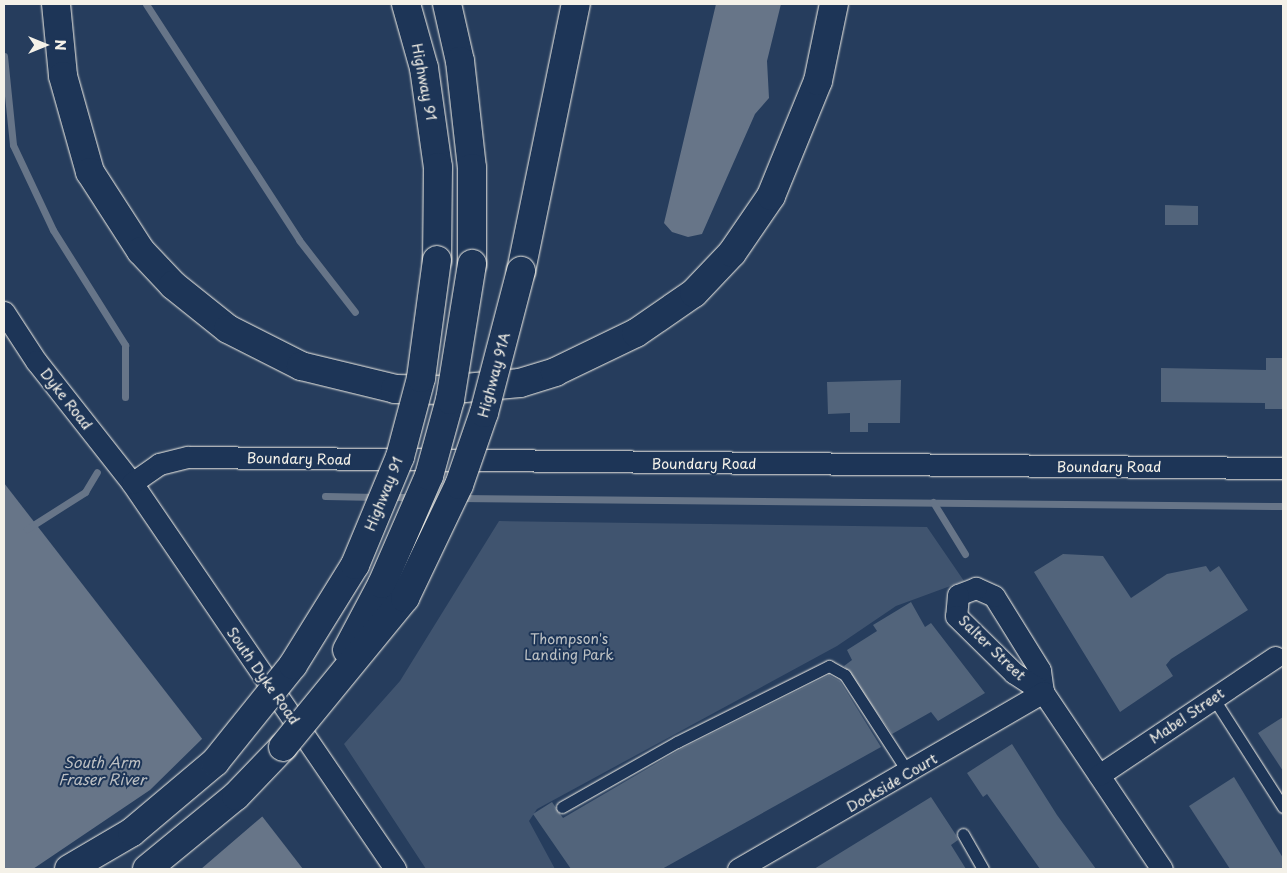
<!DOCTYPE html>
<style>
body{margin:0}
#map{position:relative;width:1287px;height:873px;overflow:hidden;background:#263d5d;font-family:"Playpen Sans",sans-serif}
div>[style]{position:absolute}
.green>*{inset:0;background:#40546f}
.water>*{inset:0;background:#677588}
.pier>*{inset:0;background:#263d5d}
.stream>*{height:7px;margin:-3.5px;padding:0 3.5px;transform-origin:3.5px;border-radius:3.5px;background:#677588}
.building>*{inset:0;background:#52647b}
.roads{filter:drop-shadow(0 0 1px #f4f1e8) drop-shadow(0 0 1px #f4f1e8)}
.lane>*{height:11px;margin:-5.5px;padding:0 5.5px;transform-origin:5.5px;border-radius:5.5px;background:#1d3557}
.street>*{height:21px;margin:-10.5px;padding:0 10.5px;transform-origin:10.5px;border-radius:10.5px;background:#1d3557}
.highway>*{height:28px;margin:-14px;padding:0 14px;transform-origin:14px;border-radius:14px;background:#1d3557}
.bridges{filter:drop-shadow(0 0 1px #f4f1e8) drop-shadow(0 0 1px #f4f1e8)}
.highway-bridge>*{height:28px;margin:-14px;padding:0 14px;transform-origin:14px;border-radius:14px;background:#1d3557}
span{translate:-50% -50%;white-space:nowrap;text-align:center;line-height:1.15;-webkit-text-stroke:4px #1d3557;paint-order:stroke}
.street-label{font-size:14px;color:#f4f1e8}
.park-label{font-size:14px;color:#bec2c4}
.water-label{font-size:15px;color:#bcbfc2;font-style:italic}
.frame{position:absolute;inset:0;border:5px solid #f4f1e8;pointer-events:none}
.north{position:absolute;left:20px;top:20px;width:50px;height:50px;-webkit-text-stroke:4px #1d3557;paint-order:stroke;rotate:90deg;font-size:14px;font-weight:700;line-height:20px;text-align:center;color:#f4f1e8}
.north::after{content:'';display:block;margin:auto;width:18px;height:22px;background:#f4f1e8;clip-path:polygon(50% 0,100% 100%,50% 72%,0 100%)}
</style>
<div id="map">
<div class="green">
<div style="clip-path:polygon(499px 521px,927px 527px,964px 581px,896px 606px,837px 646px,537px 809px,529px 821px,555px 869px,426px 869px,344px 744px,400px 681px)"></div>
</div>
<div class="water">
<div style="clip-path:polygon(716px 4px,781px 4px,767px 61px,769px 98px,755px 114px,702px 234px,688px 237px,672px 232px,664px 223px)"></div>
<div style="clip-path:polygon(4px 483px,303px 869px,4px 869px)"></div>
</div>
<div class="pier">
<div style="clip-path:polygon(204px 737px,264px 815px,201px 869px,33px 869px,150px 790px)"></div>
</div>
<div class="stream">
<div style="left:146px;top:4px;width:281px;rotate:57deg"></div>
<div style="left:299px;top:240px;width:91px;rotate:52.1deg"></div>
<div style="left:4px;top:56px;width:89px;rotate:84.2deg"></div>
<div style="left:13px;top:145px;width:94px;rotate:64.8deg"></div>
<div style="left:53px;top:230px;width:136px;rotate:57.9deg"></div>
<div style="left:125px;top:345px;width:52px;rotate:90deg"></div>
<div style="left:325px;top:496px;width:53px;rotate:1.1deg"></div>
<div style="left:389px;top:497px;width:24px"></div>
<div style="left:459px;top:498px;width:824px;rotate:0.56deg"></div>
<div style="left:933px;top:502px;width:61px;rotate:58.4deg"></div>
<div style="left:27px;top:529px;width:69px;rotate:-32.5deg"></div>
<div style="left:85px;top:492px;width:23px;rotate:-59deg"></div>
</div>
<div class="building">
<div style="clip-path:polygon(1165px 205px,1198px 206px,1198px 225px,1165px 225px)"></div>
<div style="clip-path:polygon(1266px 358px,1283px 358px,1283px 409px,1265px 409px,1265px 403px,1161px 402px,1161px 368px,1266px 370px)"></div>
<div style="clip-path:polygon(901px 380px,900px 423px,868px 423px,868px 432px,850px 432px,850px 413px,828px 414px,827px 382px)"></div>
<div style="clip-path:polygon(1063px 554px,1103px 556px,1131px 598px,1167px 574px,1206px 566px,1210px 572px,1219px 566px,1248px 610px,1171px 659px,1166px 665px,1173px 676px,1120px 712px,1034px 572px)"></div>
<div style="clip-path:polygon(911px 602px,925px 627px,931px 623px,985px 693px,938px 721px,931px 712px,892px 734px,844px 666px,852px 660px,847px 650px,877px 631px,873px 625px)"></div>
<div style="clip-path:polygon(829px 675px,840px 681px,881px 747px,662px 869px,571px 869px,533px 814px,552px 802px,563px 818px,681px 749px)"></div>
<div style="clip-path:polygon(1283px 717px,1283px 771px,1258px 733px)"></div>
<div style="clip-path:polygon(1012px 744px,1057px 815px,1096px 869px,1040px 869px,987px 794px,983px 797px,967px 773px)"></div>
<div style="clip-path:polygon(1234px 777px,1283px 858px,1283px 869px,1230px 869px,1189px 806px)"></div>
<div style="clip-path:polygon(931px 797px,956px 835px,958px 840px,951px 845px,966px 869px,814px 869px)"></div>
</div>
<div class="roads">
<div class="lane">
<div style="left:1214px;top:699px;width:128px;rotate:57.4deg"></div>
<div style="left:562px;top:807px;width:132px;rotate:-29.5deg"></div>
<div style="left:677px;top:742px;width:170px;rotate:-26.6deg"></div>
<div style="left:829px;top:666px;width:18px;rotate:29deg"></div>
<div style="left:845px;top:675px;width:118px;rotate:57.1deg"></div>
<div style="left:963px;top:834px;width:40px;rotate:60.3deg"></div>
</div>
<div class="street">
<div style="left:4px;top:312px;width:59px;rotate:56.9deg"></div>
<div style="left:36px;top:361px;width:155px;rotate:51.8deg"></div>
<div style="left:132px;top:483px;width:467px;rotate:55.7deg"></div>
<div style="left:132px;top:483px;width:33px;rotate:-35deg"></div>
<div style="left:159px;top:464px;width:30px;rotate:-14deg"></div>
<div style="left:188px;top:457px;width:1095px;rotate:0.58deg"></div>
<div style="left:1043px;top:692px;width:22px;rotate:-98deg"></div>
<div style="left:1040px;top:670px;width:87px;rotate:-121.9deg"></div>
<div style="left:994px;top:596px;width:20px;rotate:-156deg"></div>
<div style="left:976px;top:588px;width:19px;rotate:159deg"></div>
<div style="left:958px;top:595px;width:21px;rotate:95deg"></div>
<div style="left:956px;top:616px;width:81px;rotate:44.5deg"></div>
<div style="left:1014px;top:673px;width:35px;rotate:33deg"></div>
<div style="left:1043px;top:692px;width:213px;rotate:56.1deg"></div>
<div style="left:1099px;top:775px;width:212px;rotate:-33.8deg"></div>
<div style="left:738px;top:869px;width:353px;rotate:-30.1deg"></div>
</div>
<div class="highway">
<div style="left:56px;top:4px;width:72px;rotate:84.4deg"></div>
<div style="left:63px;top:76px;width:100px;rotate:74.3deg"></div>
<div style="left:90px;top:172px;width:94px;rotate:57.2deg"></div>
<div style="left:141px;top:251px;width:47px;rotate:46.7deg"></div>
<div style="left:173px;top:285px;width:70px;rotate:38.7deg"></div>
<div style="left:228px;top:329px;width:82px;rotate:26.9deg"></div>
<div style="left:301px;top:366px;width:97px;rotate:13.7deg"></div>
<div style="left:395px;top:389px;width:48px;rotate:1.2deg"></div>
<div style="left:443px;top:390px;width:77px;rotate:-5.2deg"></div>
<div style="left:520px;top:383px;width:37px;rotate:-17deg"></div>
<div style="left:555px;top:372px;width:90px;rotate:-25.7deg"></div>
<div style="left:636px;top:333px;width:70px;rotate:-34.6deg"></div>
<div style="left:694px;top:293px;width:55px;rotate:-46.5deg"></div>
<div style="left:732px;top:253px;width:69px;rotate:-55.6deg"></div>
<div style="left:771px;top:196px;width:124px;rotate:-67.8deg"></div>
<div style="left:818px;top:81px;width:79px;rotate:-78.3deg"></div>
<div style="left:406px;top:4px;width:66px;rotate:74.3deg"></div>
<div style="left:424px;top:68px;width:100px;rotate:82deg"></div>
<div style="left:438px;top:167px;width:93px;rotate:90.6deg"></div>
<div style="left:447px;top:4px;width:58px;rotate:77.2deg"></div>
<div style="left:460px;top:61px;width:108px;rotate:83.6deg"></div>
<div style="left:472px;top:168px;width:96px;rotate:90deg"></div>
<div style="left:521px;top:271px;width:273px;rotate:-78.4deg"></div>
<div style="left:147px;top:869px;width:115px;rotate:-39.4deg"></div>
<div style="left:236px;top:796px;width:68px;rotate:-46.2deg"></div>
</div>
</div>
<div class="bridges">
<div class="highway-bridge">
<div style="left:347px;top:650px;width:75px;rotate:-62.1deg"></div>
<div style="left:382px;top:584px;width:118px;rotate:-66.5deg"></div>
<div style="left:429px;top:476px;width:79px;rotate:-74.6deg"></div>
<div style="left:450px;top:400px;width:138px;rotate:-80.8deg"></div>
<div style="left:283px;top:747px;width:193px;rotate:-50.7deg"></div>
<div style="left:405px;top:598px;width:125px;rotate:-64.5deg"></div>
<div style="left:459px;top:485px;width:76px;rotate:-70.9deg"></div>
<div style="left:484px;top:413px;width:147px;rotate:-75.4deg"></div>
<div style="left:69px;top:869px;width:73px;rotate:-30.4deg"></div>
<div style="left:132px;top:832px;width:109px;rotate:-40.1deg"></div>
<div style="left:215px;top:762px;width:124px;rotate:-51.2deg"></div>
<div style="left:293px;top:665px;width:118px;rotate:-58.2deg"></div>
<div style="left:355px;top:565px;width:117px;rotate:-67.4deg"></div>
<div style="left:400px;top:457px;width:82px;rotate:-75.1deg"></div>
<div style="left:421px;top:378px;width:119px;rotate:-82.3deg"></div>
</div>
</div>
<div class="street-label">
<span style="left:424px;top:82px;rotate:79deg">Highway 91</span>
<span style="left:494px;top:375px;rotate:-75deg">Highway 91A</span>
<span style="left:66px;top:399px;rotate:52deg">Dyke Road</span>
<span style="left:299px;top:459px;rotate:1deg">Boundary Road</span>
<span style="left:704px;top:464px">Boundary Road</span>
<span style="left:1109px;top:467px">Boundary Road</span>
<span style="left:384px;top:494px;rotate:-68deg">Highway 91</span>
<span style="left:992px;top:648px;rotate:44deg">Salter Street</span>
<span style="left:263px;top:676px;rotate:55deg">South Dyke Road</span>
<span style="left:1187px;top:716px;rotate:-34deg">Mabel Street</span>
<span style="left:892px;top:783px;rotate:-30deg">Dockside Court</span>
</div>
<div class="park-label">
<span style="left:569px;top:647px">Thompson's<br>Landing Park</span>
</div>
<div class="water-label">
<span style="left:102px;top:770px">South Arm<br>Fraser River</span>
</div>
<div class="frame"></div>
<div class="north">N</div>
</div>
